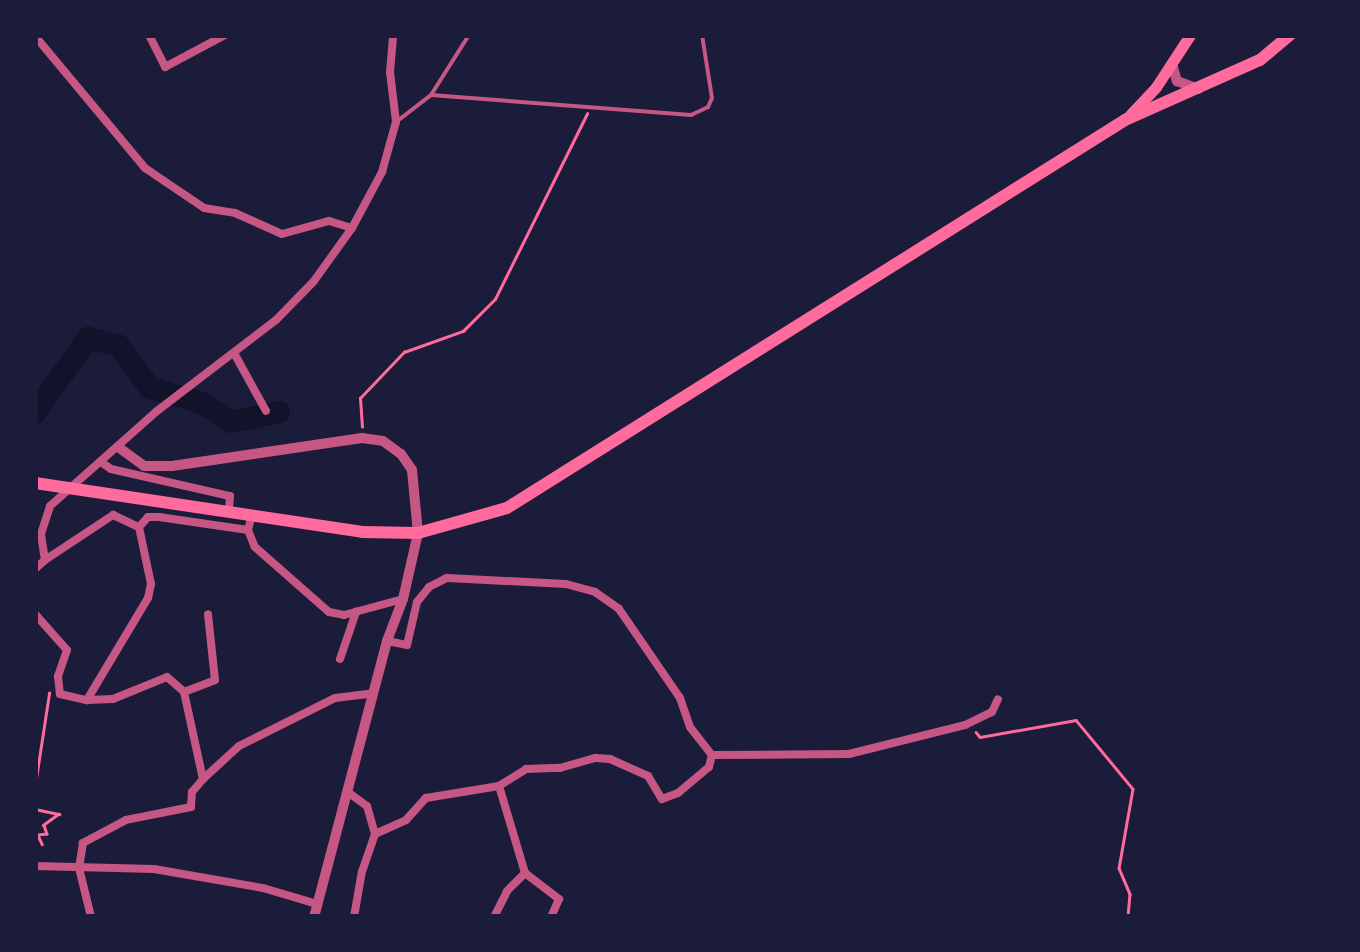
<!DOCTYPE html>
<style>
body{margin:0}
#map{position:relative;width:1360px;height:952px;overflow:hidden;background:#1b1b3a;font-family:"Sofia Sans Condensed",sans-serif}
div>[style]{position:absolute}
.river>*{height:22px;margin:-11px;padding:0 11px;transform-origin:11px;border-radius:11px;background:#12122b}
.path>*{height:2.5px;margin:-1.25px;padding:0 1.25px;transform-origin:1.25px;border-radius:1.25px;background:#ff6b9d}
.service>*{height:4px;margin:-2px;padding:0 2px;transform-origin:2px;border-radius:2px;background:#c65784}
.minor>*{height:8px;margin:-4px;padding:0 4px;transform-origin:4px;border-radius:4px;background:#c65784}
.tertiary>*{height:10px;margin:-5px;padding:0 5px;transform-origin:5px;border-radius:5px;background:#c65784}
.secondary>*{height:11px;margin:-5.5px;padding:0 5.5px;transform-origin:5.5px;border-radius:5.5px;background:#ff6b9d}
.primary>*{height:12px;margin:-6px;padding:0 6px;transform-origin:6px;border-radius:6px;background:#ff6b9d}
span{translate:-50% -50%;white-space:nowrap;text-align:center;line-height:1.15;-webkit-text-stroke:10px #1b1b3a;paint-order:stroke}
.frame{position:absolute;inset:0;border:38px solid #1b1b3a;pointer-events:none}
</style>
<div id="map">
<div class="river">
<div style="left:35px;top:413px;width:92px;rotate:-54.8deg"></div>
<div style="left:88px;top:338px;width:32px;rotate:14deg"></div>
<div style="left:119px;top:346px;width:52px;rotate:53.6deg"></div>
<div style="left:150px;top:388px;width:54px;rotate:16.1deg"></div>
<div style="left:202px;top:403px;width:35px;rotate:33deg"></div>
<div style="left:231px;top:422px;width:49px;rotate:-11.8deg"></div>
</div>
<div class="path">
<div style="left:362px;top:427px;width:29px;rotate:-94deg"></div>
<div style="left:360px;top:398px;width:64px;rotate:-46.3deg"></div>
<div style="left:404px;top:352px;width:63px;rotate:-19.6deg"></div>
<div style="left:463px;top:331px;width:45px;rotate:-45deg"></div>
<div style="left:495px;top:299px;width:207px;rotate:-63.6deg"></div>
<div style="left:976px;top:732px;width:6px;rotate:51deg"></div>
<div style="left:980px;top:737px;width:97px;rotate:-10deg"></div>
<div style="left:1076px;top:720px;width:89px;rotate:50.4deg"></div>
<div style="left:1133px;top:789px;width:80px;rotate:100deg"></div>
<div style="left:1119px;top:868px;width:28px;rotate:67deg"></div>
<div style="left:1130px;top:894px;width:23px;rotate:95deg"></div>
<div style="left:35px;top:785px;width:93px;rotate:-81.3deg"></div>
<div style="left:35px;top:809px;width:25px;rotate:12deg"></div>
<div style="left:59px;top:814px;width:19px;rotate:144deg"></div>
<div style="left:44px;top:825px;width:9px;rotate:72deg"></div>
<div style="left:47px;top:834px;width:9px;rotate:174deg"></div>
<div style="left:38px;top:835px;width:10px;rotate:66deg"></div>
</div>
<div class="service">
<div style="left:431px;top:95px;width:261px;rotate:4.4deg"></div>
<div style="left:691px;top:115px;width:19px;rotate:-25deg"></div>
<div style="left:708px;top:107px;width:10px;rotate:-66deg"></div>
<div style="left:712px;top:98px;width:64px;rotate:-99deg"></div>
<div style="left:396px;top:122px;width:44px;rotate:-37.6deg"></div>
<div style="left:431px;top:95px;width:71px;rotate:-57.7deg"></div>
</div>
<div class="minor">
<div style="left:149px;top:35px;width:36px;rotate:63deg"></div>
<div style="left:165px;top:67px;width:68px;rotate:-28.1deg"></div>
<div style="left:35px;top:36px;width:172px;rotate:50.2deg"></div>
<div style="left:145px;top:168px;width:71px;rotate:34.1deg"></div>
<div style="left:204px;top:208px;width:31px;rotate:9deg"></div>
<div style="left:235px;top:213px;width:51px;rotate:24.1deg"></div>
<div style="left:282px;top:234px;width:49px;rotate:-15.5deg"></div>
<div style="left:329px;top:221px;width:24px;rotate:17deg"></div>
<div style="left:234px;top:353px;width:66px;rotate:61.1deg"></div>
<div style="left:101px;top:462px;width:12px;rotate:35deg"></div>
<div style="left:111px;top:469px;width:122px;rotate:12.8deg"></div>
<div style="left:230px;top:496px;width:15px;rotate:94deg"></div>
<div style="left:252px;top:515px;width:16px;rotate:105deg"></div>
<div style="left:248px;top:530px;width:18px;rotate:68deg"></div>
<div style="left:255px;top:547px;width:98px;rotate:41.3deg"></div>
<div style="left:329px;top:612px;width:15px;rotate:11deg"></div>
<div style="left:344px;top:615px;width:61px;rotate:-15.2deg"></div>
<div style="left:139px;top:527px;width:13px;rotate:-48deg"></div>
<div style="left:148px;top:517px;width:11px"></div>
<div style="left:159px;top:517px;width:90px;rotate:8.3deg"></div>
<div style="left:45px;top:560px;width:82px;rotate:-33.5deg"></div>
<div style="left:113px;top:515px;width:29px;rotate:25deg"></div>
<div style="left:139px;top:527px;width:58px;rotate:78.1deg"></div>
<div style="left:151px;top:584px;width:14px;rotate:102deg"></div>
<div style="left:148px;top:598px;width:119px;rotate:120.9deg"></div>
<div style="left:35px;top:569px;width:13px;rotate:-42deg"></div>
<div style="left:45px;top:560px;width:26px;rotate:-99deg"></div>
<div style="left:41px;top:534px;width:29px;rotate:-72deg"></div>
<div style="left:50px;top:506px;width:143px;rotate:-41.6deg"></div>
<div style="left:157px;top:411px;width:150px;rotate:-37.4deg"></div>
<div style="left:276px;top:320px;width:54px;rotate:-45.7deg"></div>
<div style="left:314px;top:281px;width:65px;rotate:-54.4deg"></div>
<div style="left:352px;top:228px;width:64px;rotate:-61.8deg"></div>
<div style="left:382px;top:172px;width:52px;rotate:-74.4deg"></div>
<div style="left:396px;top:122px;width:50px;rotate:-96.8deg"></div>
<div style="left:390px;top:72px;width:37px;rotate:-85deg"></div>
<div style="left:35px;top:614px;width:48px;rotate:48.4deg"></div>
<div style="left:67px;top:650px;width:28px;rotate:109deg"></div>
<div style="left:58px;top:676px;width:18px;rotate:84deg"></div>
<div style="left:60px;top:694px;width:28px;rotate:13deg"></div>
<div style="left:87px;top:700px;width:26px;rotate:-2deg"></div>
<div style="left:113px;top:699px;width:58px;rotate:-22.2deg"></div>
<div style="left:167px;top:677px;width:23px;rotate:41deg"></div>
<div style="left:184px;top:692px;width:89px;rotate:77.7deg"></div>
<div style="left:203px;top:779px;width:17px;rotate:130deg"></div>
<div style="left:192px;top:792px;width:15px;rotate:94deg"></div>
<div style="left:191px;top:807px;width:66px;rotate:168.7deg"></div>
<div style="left:126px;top:820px;width:49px;rotate:151.9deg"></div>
<div style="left:83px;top:843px;width:25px;rotate:99deg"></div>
<div style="left:79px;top:868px;width:50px;rotate:76.2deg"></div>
<div style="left:387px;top:641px;width:20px;rotate:11deg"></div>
<div style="left:407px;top:645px;width:44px;rotate:-76.9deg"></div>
<div style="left:417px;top:602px;width:19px;rotate:-51deg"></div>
<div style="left:429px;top:587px;width:20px;rotate:-27deg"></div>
<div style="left:447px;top:578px;width:119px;rotate:2.9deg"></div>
<div style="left:566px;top:584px;width:30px;rotate:15deg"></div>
<div style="left:595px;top:592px;width:29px;rotate:35deg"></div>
<div style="left:619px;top:609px;width:108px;rotate:55.6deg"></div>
<div style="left:680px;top:698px;width:31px;rotate:71deg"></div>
<div style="left:690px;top:727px;width:36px;rotate:52deg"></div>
<div style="left:340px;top:659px;width:50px;rotate:-71.2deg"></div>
<div style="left:184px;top:692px;width:33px;rotate:-21deg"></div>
<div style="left:215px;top:680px;width:66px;rotate:-96.1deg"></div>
<div style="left:712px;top:755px;width:137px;rotate:-0.4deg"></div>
<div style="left:849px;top:754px;width:120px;rotate:-14deg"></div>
<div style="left:965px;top:725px;width:30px;rotate:-26deg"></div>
<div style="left:992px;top:712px;width:14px;rotate:-65deg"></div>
<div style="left:203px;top:779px;width:49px;rotate:-42.5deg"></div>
<div style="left:239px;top:746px;width:107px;rotate:-26.6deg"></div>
<div style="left:335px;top:698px;width:39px;rotate:-7deg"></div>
<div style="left:349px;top:793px;width:22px;rotate:36deg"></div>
<div style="left:367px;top:806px;width:29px;rotate:74deg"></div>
<div style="left:375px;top:834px;width:39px;rotate:109deg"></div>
<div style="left:362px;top:871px;width:47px;rotate:99.9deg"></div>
<div style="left:375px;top:834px;width:34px;rotate:-24deg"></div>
<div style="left:406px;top:820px;width:30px;rotate:-48deg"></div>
<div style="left:426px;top:798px;width:74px;rotate:-9.3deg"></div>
<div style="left:499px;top:786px;width:32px;rotate:-32deg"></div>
<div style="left:526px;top:769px;width:34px;rotate:-2deg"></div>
<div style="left:560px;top:768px;width:37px;rotate:-16deg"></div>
<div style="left:596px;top:758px;width:14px;rotate:4deg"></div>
<div style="left:610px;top:759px;width:42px;rotate:24.1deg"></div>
<div style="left:648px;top:776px;width:27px;rotate:59deg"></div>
<div style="left:662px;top:799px;width:17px;rotate:-21deg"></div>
<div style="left:678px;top:793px;width:40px;rotate:-40deg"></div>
<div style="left:709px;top:767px;width:12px;rotate:-76deg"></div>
<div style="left:35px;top:866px;width:119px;rotate:1.4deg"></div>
<div style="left:154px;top:869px;width:111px;rotate:9.9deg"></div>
<div style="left:263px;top:888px;width:56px;rotate:16.5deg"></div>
<div style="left:525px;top:873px;width:43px;rotate:37.4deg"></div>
<div style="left:559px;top:899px;width:20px;rotate:114deg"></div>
<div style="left:494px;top:917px;width:29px;rotate:-63deg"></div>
<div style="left:507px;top:891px;width:25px;rotate:-45deg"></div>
<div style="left:525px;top:873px;width:91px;rotate:-106.6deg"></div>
</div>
<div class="tertiary">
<div style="left:1172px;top:64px;width:18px;rotate:74deg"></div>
<div style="left:1177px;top:81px;width:23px;rotate:20deg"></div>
<div style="left:118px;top:447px;width:32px;rotate:36deg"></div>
<div style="left:144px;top:466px;width:28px"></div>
<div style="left:172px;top:466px;width:192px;rotate:-8.4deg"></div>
<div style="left:362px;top:438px;width:21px;rotate:8deg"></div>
<div style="left:383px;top:441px;width:22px;rotate:36deg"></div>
<div style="left:401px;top:454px;width:19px;rotate:55deg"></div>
<div style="left:412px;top:470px;width:63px;rotate:84.6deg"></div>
<div style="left:418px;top:533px;width:68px;rotate:102.8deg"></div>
<div style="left:403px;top:599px;width:45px;rotate:110.9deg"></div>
<div style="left:387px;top:641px;width:285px;rotate:104.8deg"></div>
</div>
<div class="secondary">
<div style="left:1126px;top:119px;width:44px;rotate:-46.8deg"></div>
<div style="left:1156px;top:87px;width:62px;rotate:-56.8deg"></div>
</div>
<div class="primary">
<div style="left:35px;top:483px;width:331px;rotate:8.5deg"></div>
<div style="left:362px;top:532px;width:56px;rotate:1deg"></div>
<div style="left:418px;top:533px;width:92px;rotate:-15.7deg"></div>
<div style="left:507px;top:508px;width:730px;rotate:-32.12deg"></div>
<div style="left:1125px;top:120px;width:148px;rotate:-24deg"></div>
<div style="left:1260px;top:60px;width:39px;rotate:-40deg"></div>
</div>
<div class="frame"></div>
</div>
